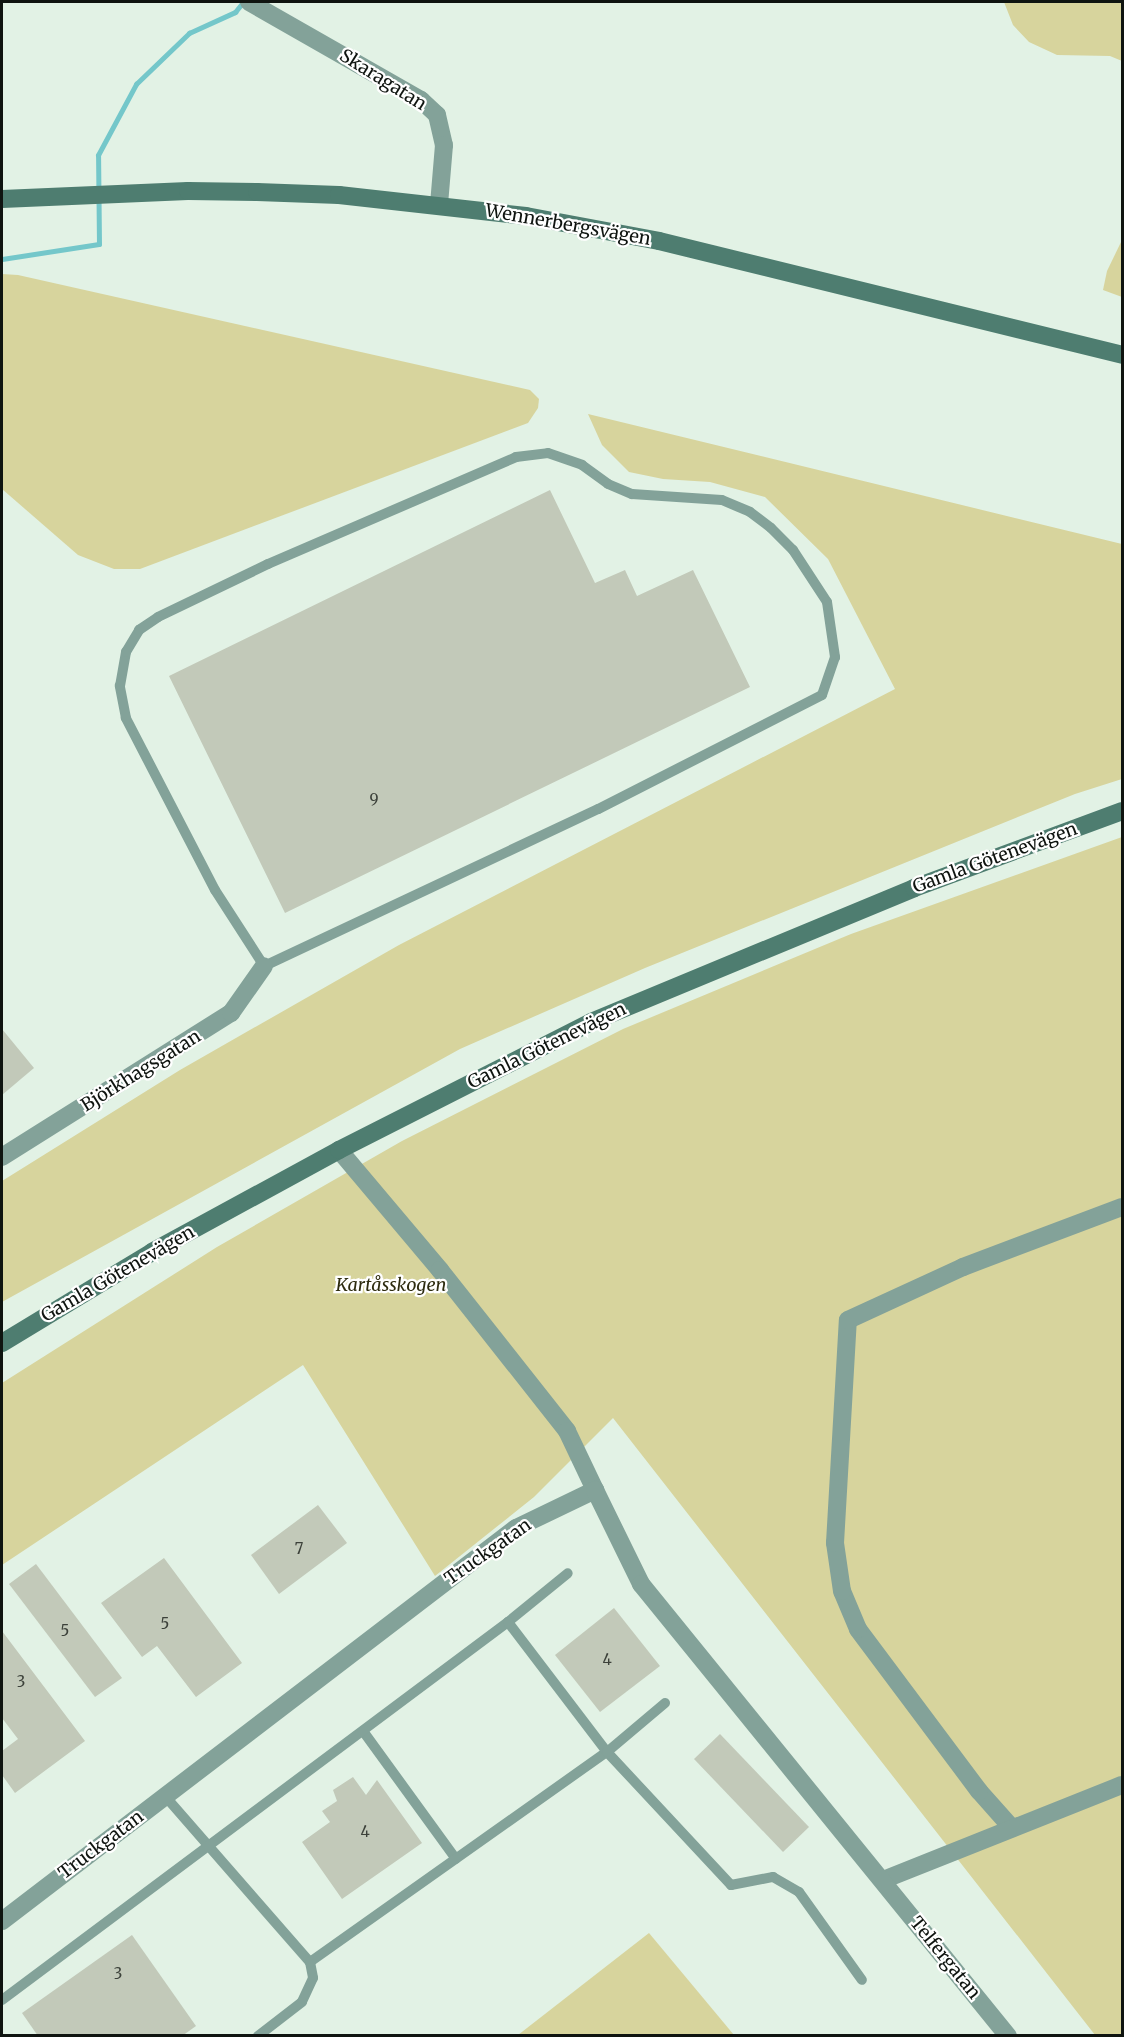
<!DOCTYPE html>
<meta charset="utf-8">
<style>
body{margin:0}
#map{position:relative;width:1124px;height:2037px;overflow:hidden;background:#e2f2e5;font-family:Merriweather,serif}
div>[style]{position:absolute}
.green>*{inset:0;background:#d7d49d}
.stream>*{height:5px;margin:-2.5px;padding:0 2.5px;transform-origin:2.5px;border-radius:2.5px;background:#74c7ca}
.building>*{inset:0;background:#c2c9b9}
.lane>*{height:10px;margin:-5px;padding:0 5px;transform-origin:5px;border-radius:5px;background:#83a299}
.street>*{height:18px;margin:-9px;padding:0 9px;transform-origin:9px;border-radius:9px;background:#83a299}
.secondary>*{height:18px;margin:-9px;padding:0 9px;transform-origin:9px;border-radius:9px;background:#4e7d70}
span{translate:-50% -50%;white-space:nowrap;text-align:center;line-height:1.15;-webkit-text-stroke:4.5px #fff;paint-order:stroke}
.number-label{font-size:15px;color:#3c413a}
.number-label span{-webkit-text-stroke-width:0}
.street-label{font-size:18px;color:#0f1410}
.park-label{font-size:18px;color:#2e2c10;font-style:italic}
.frame{position:absolute;inset:0;border:3px solid #0f1410;pointer-events:none}
</style>
<div id="map">
<div class="green">
<div style="clip-path:polygon(1004px 2px,1122px 2px,1122px 61px,1110px 56px,1057px 55px,1029px 42px,1013px 25px)"></div>
<div style="clip-path:polygon(1122px 240px,1122px 297px,1103px 290px,1107px 271px)"></div>
<div style="clip-path:polygon(2px 274px,18px 275px,530px 390px,539px 399px,538px 408px,528px 423px,140px 569px,114px 569px,78px 555px,2px 489px)"></div>
<div style="clip-path:polygon(588px 414px,1122px 544px,1122px 779px,1075px 794px,645px 968px,460px 1049px,2px 1302px,2px 1181px,180px 1070px,399px 945px,895px 689px,828px 559px,765px 497px,710px 482px,663px 479px,629px 472px,602px 445px)"></div>
<div style="clip-path:polygon(1122px 837px,1122px 2035px,1095px 2035px,613px 1418px,534px 1497px,435px 1576px,303px 1365px,2px 1565px,2px 1383px,217px 1247px,402px 1141px,623px 1029px,851px 934px)"></div>
<div style="clip-path:polygon(649px 1933px,734px 2035px,518px 2035px)"></div>
</div>
<div class="stream">
<div style="left:2px;top:259px;width:98px;rotate:-8.8deg"></div>
<div style="left:99px;top:244px;width:89px;rotate:-90.6deg"></div>
<div style="left:98px;top:155px;width:81px;rotate:-61.8deg"></div>
<div style="left:136px;top:84px;width:74px;rotate:-43.9deg"></div>
<div style="left:189px;top:33px;width:51px;rotate:-24.5deg"></div>
<div style="left:235px;top:12px;width:13px;rotate:-51deg"></div>
</div>
<div class="building">
<div style="clip-path:polygon(550px 490px,595px 583px,625px 570px,637px 596px,693px 570px,750px 687px,285px 913px,169px 676px)"></div>
<div style="clip-path:polygon(2px 1029px,34px 1068px,2px 1095px)"></div>
<div style="clip-path:polygon(318px 1505px,347px 1543px,279px 1594px,251px 1555px)"></div>
<div style="clip-path:polygon(164px 1558px,242px 1663px,196px 1697px,157px 1646px,142px 1657px,101px 1603px)"></div>
<div style="clip-path:polygon(36px 1564px,122px 1678px,95px 1697px,9px 1584px)"></div>
<div style="clip-path:polygon(614px 1608px,660px 1666px,600px 1712px,555px 1655px)"></div>
<div style="clip-path:polygon(2px 1631px,85px 1741px,15px 1793px,2px 1775px,2px 1751px,18px 1739px,2px 1718px)"></div>
<div style="clip-path:polygon(720px 1734px,809px 1827px,783px 1852px,694px 1759px)"></div>
<div style="clip-path:polygon(353px 1777px,366px 1795px,377px 1780px,422px 1843px,342px 1899px,302px 1842px,330px 1822px,322px 1811px,337px 1801px,333px 1790px)"></div>
<div style="clip-path:polygon(132px 1935px,196px 2026px,182px 2036px,38px 2036px,22px 2013px)"></div>
</div>
<div class="lane">
<div style="left:548px;top:453px;width:36px;rotate:19deg"></div>
<div style="left:582px;top:465px;width:32px;rotate:36deg"></div>
<div style="left:608px;top:484px;width:26px;rotate:23deg"></div>
<div style="left:632px;top:494px;width:90px;rotate:3.8deg"></div>
<div style="left:722px;top:500px;width:30px;rotate:23deg"></div>
<div style="left:750px;top:512px;width:26px;rotate:37deg"></div>
<div style="left:771px;top:528px;width:31px;rotate:45deg"></div>
<div style="left:793px;top:550px;width:62px;rotate:56.8deg"></div>
<div style="left:827px;top:602px;width:56px;rotate:81.7deg"></div>
<div style="left:835px;top:657px;width:40px;rotate:108.9deg"></div>
<div style="left:822px;top:695px;width:251px;rotate:153deg"></div>
<div style="left:598px;top:809px;width:369px;rotate:154.8deg"></div>
<div style="left:264px;top:966px;width:90px;rotate:-122.8deg"></div>
<div style="left:215px;top:890px;width:194px;rotate:-117.4deg"></div>
<div style="left:126px;top:718px;width:33px;rotate:-101deg"></div>
<div style="left:120px;top:686px;width:35px;rotate:-80deg"></div>
<div style="left:126px;top:652px;width:26px;rotate:-59deg"></div>
<div style="left:139px;top:630px;width:23px;rotate:-34deg"></div>
<div style="left:158px;top:617px;width:122px;rotate:-25.7deg"></div>
<div style="left:268px;top:564px;width:270px;rotate:-23.3deg"></div>
<div style="left:516px;top:457px;width:32px;rotate:-7deg"></div>
<div style="left:508px;top:1622px;width:77px;rotate:-39.2deg"></div>
<div style="left:363px;top:1731px;width:158px;rotate:54deg"></div>
<div style="left:165px;top:1796px;width:220px;rotate:48.9deg"></div>
<div style="left:310px;top:1962px;width:16px;rotate:79deg"></div>
<div style="left:313px;top:1978px;width:26px;rotate:115deg"></div>
<div style="left:302px;top:2002px;width:56px;rotate:142.3deg"></div>
<div style="left:310px;top:1962px;width:364px;rotate:-35.3deg"></div>
<div style="left:607px;top:1752px;width:182px;rotate:47deg"></div>
<div style="left:731px;top:1885px;width:43px;rotate:-10.8deg"></div>
<div style="left:773px;top:1877px;width:30px;rotate:30deg"></div>
<div style="left:799px;top:1892px;width:108px;rotate:54.4deg"></div>
<div style="left:2px;top:2000px;width:632px;rotate:-36.76deg"></div>
<div style="left:508px;top:1622px;width:163px;rotate:52.7deg"></div>
<div style="left:607px;top:1752px;width:76px;rotate:-40.2deg"></div>
</div>
<div class="street">
<div style="left:249px;top:2px;width:198px;rotate:29.7deg"></div>
<div style="left:421px;top:100px;width:22px;rotate:43deg"></div>
<div style="left:437px;top:115px;width:31px;rotate:77deg"></div>
<div style="left:444px;top:145px;width:60px;rotate:94.8deg"></div>
<div style="left:339px;top:1150px;width:157px;rotate:49.9deg"></div>
<div style="left:440px;top:1270px;width:205px;rotate:51.7deg"></div>
<div style="left:567px;top:1431px;width:65px;rotate:64.6deg"></div>
<div style="left:2px;top:1157px;width:271px;rotate:-32.2deg"></div>
<div style="left:231px;top:1013px;width:57px;rotate:-54.9deg"></div>
<div style="left:1011px;top:1827px;width:48px;rotate:-131.6deg"></div>
<div style="left:979px;top:1791px;width:202px;rotate:-126.8deg"></div>
<div style="left:858px;top:1629px;width:41px;rotate:-112.8deg"></div>
<div style="left:842px;top:1591px;width:49px;rotate:-98.3deg"></div>
<div style="left:835px;top:1543px;width:223px;rotate:-86.7deg"></div>
<div style="left:848px;top:1320px;width:127px;rotate:-24.7deg"></div>
<div style="left:963px;top:1267px;width:170px;rotate:-20.7deg"></div>
<div style="left:883px;top:1880px;width:257px;rotate:-21.7deg"></div>
<div style="left:2px;top:1921px;width:647px;rotate:-37.4deg"></div>
<div style="left:516px;top:1528px;width:88px;rotate:-25.7deg"></div>
<div style="left:595px;top:1490px;width:105px;rotate:63.9deg"></div>
<div style="left:641px;top:1584px;width:582px;rotate:50.93deg"></div>
</div>
<div class="secondary">
<div style="left:2px;top:199px;width:186px;rotate:-2.5deg"></div>
<div style="left:188px;top:191px;width:69px;rotate:0.8deg"></div>
<div style="left:257px;top:192px;width:82px;rotate:2.1deg"></div>
<div style="left:339px;top:195px;width:188px;rotate:6.4deg"></div>
<div style="left:526px;top:216px;width:135px;rotate:10.6deg"></div>
<div style="left:659px;top:241px;width:477px;rotate:13.8deg"></div>
<div style="left:2px;top:1343px;width:175px;rotate:-31.2deg"></div>
<div style="left:152px;top:1252px;width:213px;rotate:-28.6deg"></div>
<div style="left:339px;top:1150px;width:283px;rotate:-26.9deg"></div>
<div style="left:591px;top:1022px;width:350px;rotate:-22.5deg"></div>
<div style="left:914px;top:888px;width:222px;rotate:-20.3deg"></div>
</div>
<div class="number-label">
<span style="left:374px;top:800px">9</span>
<span style="left:299px;top:1549px">7</span>
<span style="left:165px;top:1624px">5</span>
<span style="left:65px;top:1631px">5</span>
<span style="left:607px;top:1660px">4</span>
<span style="left:21px;top:1682px">3</span>
<span style="left:365px;top:1832px">4</span>
<span style="left:118px;top:1974px">3</span>
</div>
<div class="street-label">
<span style="left:383px;top:80px;rotate:32deg">Skaragatan</span>
<span style="left:568px;top:225px;rotate:10deg">Wennerbergsvägen</span>
<span style="left:995px;top:858px;rotate:-20deg">Gamla Götenevägen</span>
<span style="left:547px;top:1046px;rotate:-26deg">Gamla Götenevägen</span>
<span style="left:141px;top:1071px;rotate:-32deg">Björkhagsgatan</span>
<span style="left:118px;top:1274px;rotate:-30deg">Gamla Götenevägen</span>
<span style="left:488px;top:1552px;rotate:-35deg">Truckgatan</span>
<span style="left:101px;top:1845px;rotate:-37deg">Truckgatan</span>
<span style="left:945px;top:1958px;rotate:51deg">Telfergatan</span>
</div>
<div class="park-label">
<span style="left:391px;top:1285px">Kartåsskogen</span>
</div>
<div class="frame"></div>
</div>
